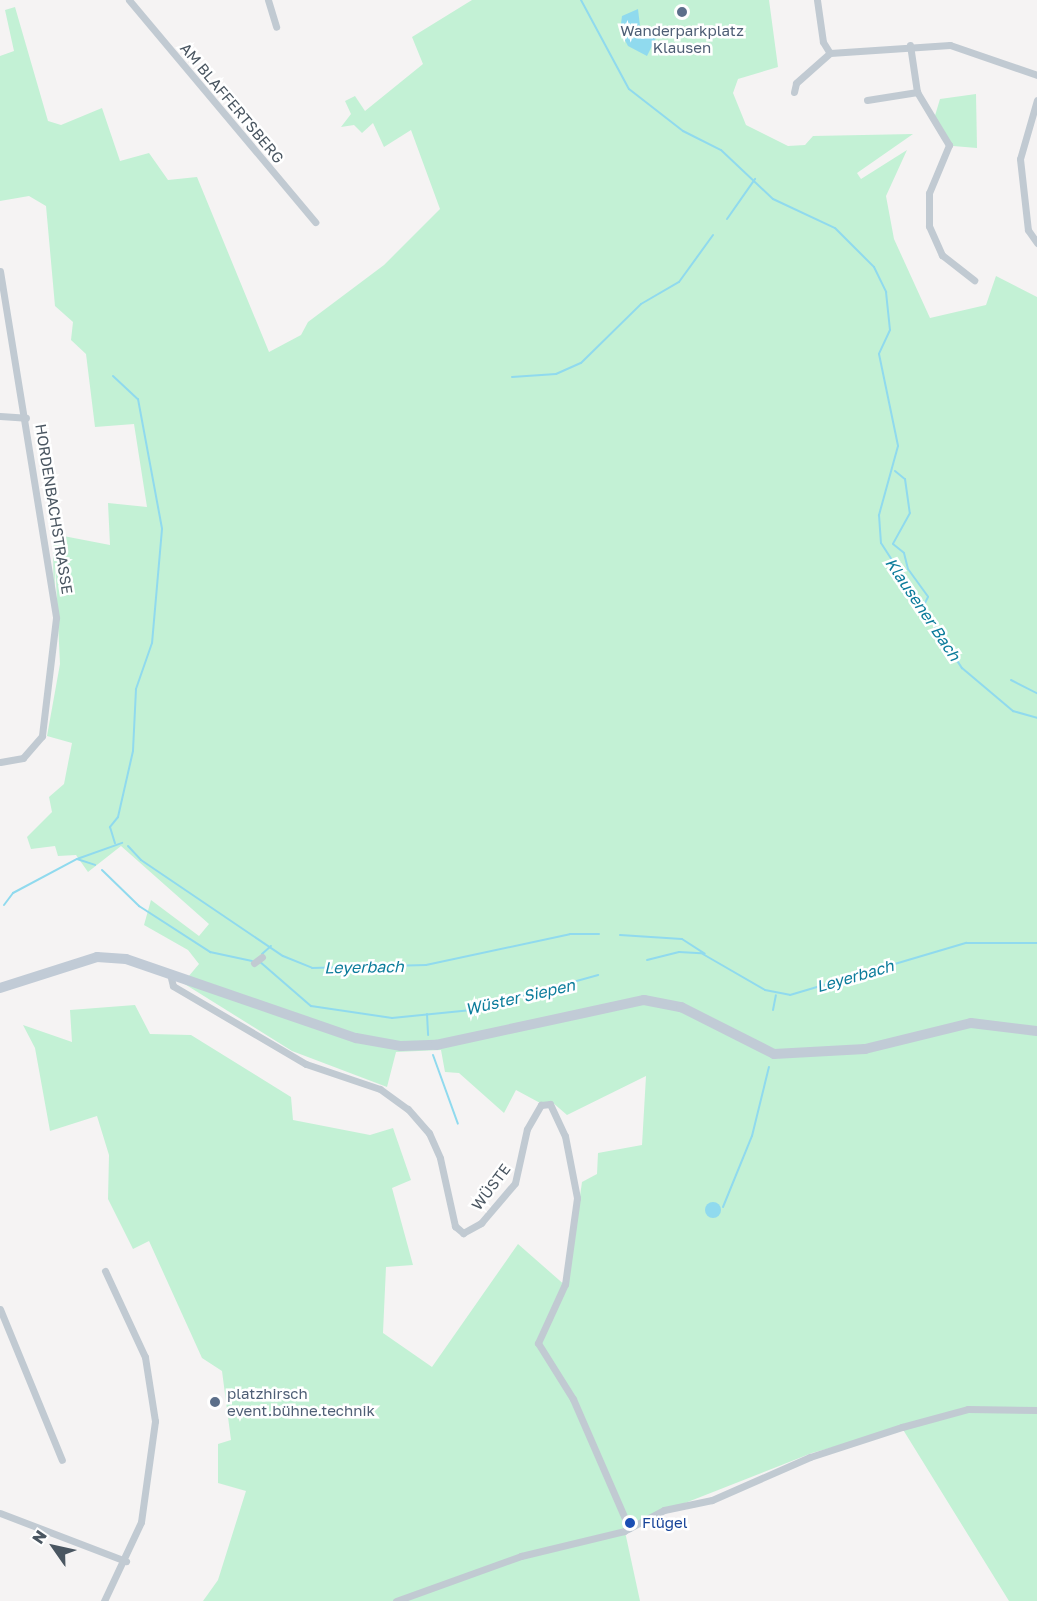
<!DOCTYPE html>
<meta charset="utf-8">
<style>
body{margin:0}
#map{position:relative;width:1037px;height:1601px;overflow:hidden;background:#f5f3f3;font-family:"Golos Text",sans-serif}
div>[style]{position:absolute}
.green>*{inset:0;background:#c3f1d5}
.water>*{inset:0;background:#90daee}
.round{border-radius:50%}
.stream>*{height:2px;margin:-1px;padding:0 1px;transform-origin:1px;border-radius:1px;background:#90daee}
.street>*{height:7px;margin:-3.5px;padding:0 3.5px;transform-origin:3.5px;border-radius:3.5px;background:#c1cad2}
.secondary>*{height:10px;margin:-5px;padding:0 5px;transform-origin:5px;border-radius:5px;background:#c1cbd6}
.dots>*{width:16px;height:16px;translate:-50% -50%;box-sizing:border-box;border:3px solid #fff;border-radius:50%}
span{translate:-50% -50%;white-space:nowrap;text-align:center;line-height:1.15;-webkit-text-stroke:5px #fff;paint-order:stroke}
.service-label{font-size:15px;color:#4e5e75}
.left{translate:0 -50%;text-align:left}
.street-label{font-size:15px;color:#4a5661}
.transit-label{font-size:15px;color:#164399}
.water-label{font-size:16px;color:#0c7c9b;font-style:italic}
.north{position:absolute;left:24px;top:1517px;width:60px;height:60px;-webkit-text-stroke:4px #fff;paint-order:stroke;rotate:304deg;font-size:16px;font-weight:700;line-height:24px;text-align:center;color:#4a5661}
.north::after{content:'';display:block;margin:auto;width:21px;height:27px;background:#4a5661;clip-path:polygon(50% 0,100% 100%,50% 72%,0 100%)}
</style>
<div id="map">
<div class="green">
<div style="clip-path:polygon(472px 0,769px 0,778px 67px,738px 79px,733px 93px,746px 125px,788px 146px,805px 145px,813px 136px,913px 134px,857px 173px,861px 179px,907px 150px,886px 196px,894px 239px,930px 318px,986px 305px,996px 276px,1037px 297px,1037px 1601px,1009px 1601px,902px 1428px,812px 1453px,624px 1527px,640px 1601px,203px 1601px,218px 1580px,246px 1491px,218px 1483px,218px 1444px,231px 1440px,222px 1371px,202px 1358px,149px 1241px,133px 1249px,108px 1199px,109px 1155px,97px 1116px,50px 1131px,35px 1048px,23px 1025px,72px 1042px,70px 1010px,135px 1005px,150px 1034px,191px 1035px,291px 1097px,293px 1120px,370px 1135px,393px 1128px,411px 1180px,392px 1188px,413px 1265px,386px 1267px,383px 1333px,432px 1367px,518px 1244px,567px 1287px,582px 1182px,597px 1174px,598px 1153px,642px 1145px,646px 1076px,567px 1115px,552px 1102px,542px 1104px,516px 1090px,504px 1113px,459px 1073px,445px 1072px,441px 1050px,396px 1052px,387px 1087px,292px 1051px,183px 983px,199px 964px,188px 950px,144px 925px,151px 900px,199px 936px,209px 924px,121px 846px,88px 872px,76px 855px,58px 856px,55px 846px,31px 849px,27px 837px,52px 812px,49px 797px,64px 784px,72px 743px,47px 736px,60px 664px,55px 559px,54px 660px,53px 534px,110px 545px,108px 503px,147px 507px,134px 424px,95px 427px,86px 354px,71px 340px,73px 322px,55px 306px,46px 206px,29px 196px,0 201px,0 56px,14px 51px,5px 10px,15px 7px,48px 121px,61px 125px,102px 108px,120px 161px,149px 153px,168px 180px,197px 177px,269px 352px,301px 335px,308px 322px,384px 265px,440px 209px,411px 130px,384px 147px,373px 123px,362px 133px,354px 125px,341px 127px,351px 114px,345px 101px,355px 96px,365px 111px,423px 64px,412px 37px)"></div>
<div style="clip-path:polygon(976px 94px,977px 148px,953px 146px,934px 119px,940px 99px)"></div>
</div>
<div class="water">
<div style="clip-path:polygon(638px 9px,640px 26px,659px 32px,647px 56px,628px 46px,620px 31px,622px 16px)"></div>
<div class="round" style="left:705px;top:1202px;width:16px;height:16px"></div>
</div>
<div class="stream">
<div style="left:581px;top:0;width:101px;rotate:61.7deg"></div>
<div style="left:629px;top:89px;width:68px;rotate:37.9deg"></div>
<div style="left:683px;top:131px;width:42px;rotate:26.6deg"></div>
<div style="left:721px;top:150px;width:71px;rotate:43.3deg"></div>
<div style="left:773px;top:199px;width:68px;rotate:25.1deg"></div>
<div style="left:835px;top:228px;width:55px;rotate:45deg"></div>
<div style="left:874px;top:267px;width:28px;rotate:64deg"></div>
<div style="left:886px;top:292px;width:38px;rotate:84deg"></div>
<div style="left:890px;top:330px;width:26px;rotate:115deg"></div>
<div style="left:879px;top:354px;width:94px;rotate:78.3deg"></div>
<div style="left:898px;top:446px;width:72px;rotate:105.4deg"></div>
<div style="left:879px;top:515px;width:28px;rotate:86deg"></div>
<div style="left:881px;top:543px;width:149px;rotate:57.1deg"></div>
<div style="left:962px;top:668px;width:67px;rotate:40.1deg"></div>
<div style="left:1013px;top:711px;width:25px;rotate:16deg"></div>
<div style="left:727px;top:219px;width:49px;rotate:-55deg"></div>
<div style="left:113px;top:376px;width:34px;rotate:43deg"></div>
<div style="left:138px;top:399px;width:132px;rotate:79.5deg"></div>
<div style="left:162px;top:529px;width:114px;rotate:95deg"></div>
<div style="left:152px;top:643px;width:49px;rotate:109.2deg"></div>
<div style="left:136px;top:689px;width:62px;rotate:92.8deg"></div>
<div style="left:133px;top:751px;width:68px;rotate:102.8deg"></div>
<div style="left:118px;top:817px;width:13px;rotate:129deg"></div>
<div style="left:110px;top:827px;width:17px;rotate:73deg"></div>
<div style="left:512px;top:377px;width:44px;rotate:-3.9deg"></div>
<div style="left:556px;top:374px;width:27px;rotate:-24deg"></div>
<div style="left:581px;top:363px;width:84px;rotate:-44.5deg"></div>
<div style="left:641px;top:304px;width:44px;rotate:-30.1deg"></div>
<div style="left:679px;top:282px;width:58px;rotate:-54.1deg"></div>
<div style="left:895px;top:471px;width:13px;rotate:39deg"></div>
<div style="left:905px;top:479px;width:34px;rotate:82deg"></div>
<div style="left:910px;top:513px;width:35px;rotate:119deg"></div>
<div style="left:893px;top:544px;width:14px;rotate:39deg"></div>
<div style="left:904px;top:553px;width:16px;rotate:76deg"></div>
<div style="left:908px;top:569px;width:34px;rotate:54deg"></div>
<div style="left:928px;top:597px;width:13px;rotate:117deg"></div>
<div style="left:1011px;top:680px;width:29px;rotate:27deg"></div>
<div style="left:128px;top:846px;width:19px;rotate:47deg"></div>
<div style="left:141px;top:860px;width:171px;rotate:34.1deg"></div>
<div style="left:283px;top:956px;width:31px;rotate:22deg"></div>
<div style="left:312px;top:968px;width:114px;rotate:-1.5deg"></div>
<div style="left:426px;top:965px;width:147px;rotate:-12.1deg"></div>
<div style="left:570px;top:934px;width:29px"></div>
<div style="left:77px;top:859px;width:48px;rotate:-19.6deg"></div>
<div style="left:102px;top:870px;width:52px;rotate:44.2deg"></div>
<div style="left:139px;top:906px;width:85px;rotate:32.9deg"></div>
<div style="left:210px;top:952px;width:43px;rotate:12.1deg"></div>
<div style="left:4px;top:905px;width:15px;rotate:-53deg"></div>
<div style="left:13px;top:893px;width:72px;rotate:-28deg"></div>
<div style="left:77px;top:859px;width:19px;rotate:18deg"></div>
<div style="left:620px;top:935px;width:62px;rotate:3.7deg"></div>
<div style="left:682px;top:939px;width:27px;rotate:33deg"></div>
<div style="left:262px;top:954px;width:12px;rotate:-42deg"></div>
<div style="left:647px;top:960px;width:33px;rotate:-14deg"></div>
<div style="left:679px;top:952px;width:22px;rotate:3deg"></div>
<div style="left:701px;top:953px;width:74px;rotate:30deg"></div>
<div style="left:765px;top:990px;width:25px;rotate:11deg"></div>
<div style="left:790px;top:995px;width:184px;rotate:-16.5deg"></div>
<div style="left:966px;top:943px;width:71px"></div>
<div style="left:259px;top:961px;width:69px;rotate:40.9deg"></div>
<div style="left:311px;top:1006px;width:82px;rotate:8.4deg"></div>
<div style="left:392px;top:1018px;width:80px;rotate:-5.7deg"></div>
<div style="left:472px;top:1010px;width:131px;rotate:-15.5deg"></div>
<div style="left:773px;top:1010px;width:15px;rotate:-79deg"></div>
<div style="left:427px;top:1014px;width:21px;rotate:87deg"></div>
<div style="left:433px;top:1055px;width:73px;rotate:70.1deg"></div>
<div style="left:723px;top:1207px;width:77px;rotate:-67.8deg"></div>
<div style="left:752px;top:1136px;width:71px;rotate:-76.2deg"></div>
</div>
<div class="street">
<div style="left:129px;top:0;width:290px;rotate:50deg"></div>
<div style="left:268px;top:0;width:28px;rotate:73deg"></div>
<div style="left:817px;top:0;width:42px;rotate:81.9deg"></div>
<div style="left:823px;top:42px;width:13px;rotate:58deg"></div>
<div style="left:830px;top:53px;width:120px;rotate:-3.8deg"></div>
<div style="left:950px;top:45px;width:92px;rotate:19deg"></div>
<div style="left:910px;top:45px;width:48px;rotate:81.5deg"></div>
<div style="left:917px;top:92px;width:62px;rotate:58.9deg"></div>
<div style="left:949px;top:145px;width:52px;rotate:112.6deg"></div>
<div style="left:929px;top:193px;width:33px;rotate:90deg"></div>
<div style="left:929px;top:226px;width:32px;rotate:66deg"></div>
<div style="left:942px;top:255px;width:41px;rotate:38deg"></div>
<div style="left:794px;top:92px;width:9px;rotate:-77deg"></div>
<div style="left:796px;top:83px;width:45px;rotate:-41.4deg"></div>
<div style="left:867px;top:100px;width:51px;rotate:-9.1deg"></div>
<div style="left:1037px;top:100px;width:61px;rotate:106.1deg"></div>
<div style="left:1020px;top:159px;width:71px;rotate:83.6deg"></div>
<div style="left:1028px;top:230px;width:16px;rotate:55deg"></div>
<div style="left:0;top:271px;width:351px;rotate:80.8deg"></div>
<div style="left:56px;top:618px;width:119px;rotate:96.8deg"></div>
<div style="left:42px;top:736px;width:29px;rotate:131deg"></div>
<div style="left:23px;top:758px;width:23px;rotate:170deg"></div>
<div style="left:0;top:416px;width:26px;rotate:4deg"></div>
<div style="left:254px;top:963px;width:10px;rotate:-37deg"></div>
<div style="left:170px;top:974px;width:12px;rotate:76deg"></div>
<div style="left:173px;top:986px;width:154px;rotate:30.4deg"></div>
<div style="left:306px;top:1064px;width:78px;rotate:18.7deg"></div>
<div style="left:380px;top:1089px;width:34px;rotate:36deg"></div>
<div style="left:408px;top:1109px;width:32px;rotate:49deg"></div>
<div style="left:429px;top:1133px;width:27px;rotate:66deg"></div>
<div style="left:440px;top:1158px;width:70px;rotate:77.6deg"></div>
<div style="left:455px;top:1226px;width:11px;rotate:41deg"></div>
<div style="left:463px;top:1233px;width:21px;rotate:-29deg"></div>
<div style="left:481px;top:1223px;width:52px;rotate:-49.6deg"></div>
<div style="left:515px;top:1183px;width:55px;rotate:-77.5deg"></div>
<div style="left:527px;top:1129px;width:28px;rotate:-60deg"></div>
<div style="left:541px;top:1105px;width:9px;rotate:-6deg"></div>
<div style="left:550px;top:1104px;width:35px;rotate:65deg"></div>
<div style="left:565px;top:1136px;width:63px;rotate:79deg"></div>
<div style="left:577px;top:1198px;width:87px;rotate:97.9deg"></div>
<div style="left:565px;top:1284px;width:65px;rotate:114.6deg"></div>
<div style="left:538px;top:1343px;width:66px;rotate:58deg"></div>
<div style="left:573px;top:1399px;width:141px;rotate:66.5deg"></div>
<div style="left:0;top:1309px;width:163px;rotate:67.7deg"></div>
<div style="left:0;top:1513px;width:135px;rotate:20.9deg"></div>
<div style="left:104px;top:1601px;width:87px;rotate:-64.9deg"></div>
<div style="left:141px;top:1522px;width:102px;rotate:-82.1deg"></div>
<div style="left:155px;top:1421px;width:65px;rotate:-98.9deg"></div>
<div style="left:145px;top:1357px;width:95px;rotate:-114.9deg"></div>
<div style="left:396px;top:1601px;width:133px;rotate:-19.8deg"></div>
<div style="left:521px;top:1556px;width:106px;rotate:-13.6deg"></div>
<div style="left:624px;top:1531px;width:45px;rotate:-27.7deg"></div>
<div style="left:664px;top:1510px;width:49px;rotate:-11.8deg"></div>
<div style="left:712px;top:1500px;width:107px;rotate:-23.7deg"></div>
<div style="left:810px;top:1457px;width:97px;rotate:-18.1deg"></div>
<div style="left:902px;top:1427px;width:68px;rotate:-15.3deg"></div>
<div style="left:968px;top:1409px;width:69px;rotate:0.8deg"></div>
</div>
<div class="secondary">
<div style="left:0;top:988px;width:102px;rotate:-17.7deg"></div>
<div style="left:97px;top:957px;width:29px;rotate:4deg"></div>
<div style="left:126px;top:959px;width:243px;rotate:19deg"></div>
<div style="left:356px;top:1038px;width:46px;rotate:10.1deg"></div>
<div style="left:401px;top:1046px;width:35px;rotate:-2deg"></div>
<div style="left:436px;top:1045px;width:213px;rotate:-12.2deg"></div>
<div style="left:644px;top:1000px;width:38px;rotate:11deg"></div>
<div style="left:681px;top:1007px;width:104px;rotate:26.8deg"></div>
<div style="left:774px;top:1054px;width:91px;rotate:-3.1deg"></div>
<div style="left:865px;top:1049px;width:109px;rotate:-13.8deg"></div>
<div style="left:971px;top:1023px;width:66px;rotate:6.9deg"></div>
</div>
<div class="dots">
<div style="left:682px;top:12px;background:#5c6f8a"></div>
<div style="left:215px;top:1402px;background:#5c6f8a"></div>
<div style="left:630px;top:1523px;background:#1a4fb4"></div>
</div>
<div class="service-label">
<span style="left:682px;top:39px">Wanderparkplatz<br>Klausen</span>
<span class="left" style="left:227px;top:1402px">platzhirsch<br>event.bühne.technik</span>
</div>
<div class="street-label">
<span style="left:232px;top:103px;rotate:50deg">AM BLAFFERTSBERG</span>
<span style="left:54px;top:509px;rotate:81deg">HORDENBACHSTRASSE</span>
<span style="left:491px;top:1187px;rotate:-53deg">WÜSTE</span>
</div>
<div class="transit-label">
<span class="left" style="left:642px;top:1523px">Flügel</span>
</div>
<div class="water-label">
<span style="left:923px;top:609px;rotate:56deg">Klausener Bach</span>
<span style="left:364px;top:967px;rotate:-1deg">Leyerbach</span>
<span style="left:855px;top:976px;rotate:-16deg">Leyerbach</span>
<span style="left:520px;top:997px;rotate:-13deg">Wüster Siepen</span>
</div>
<div class="north">N</div>
</div>
